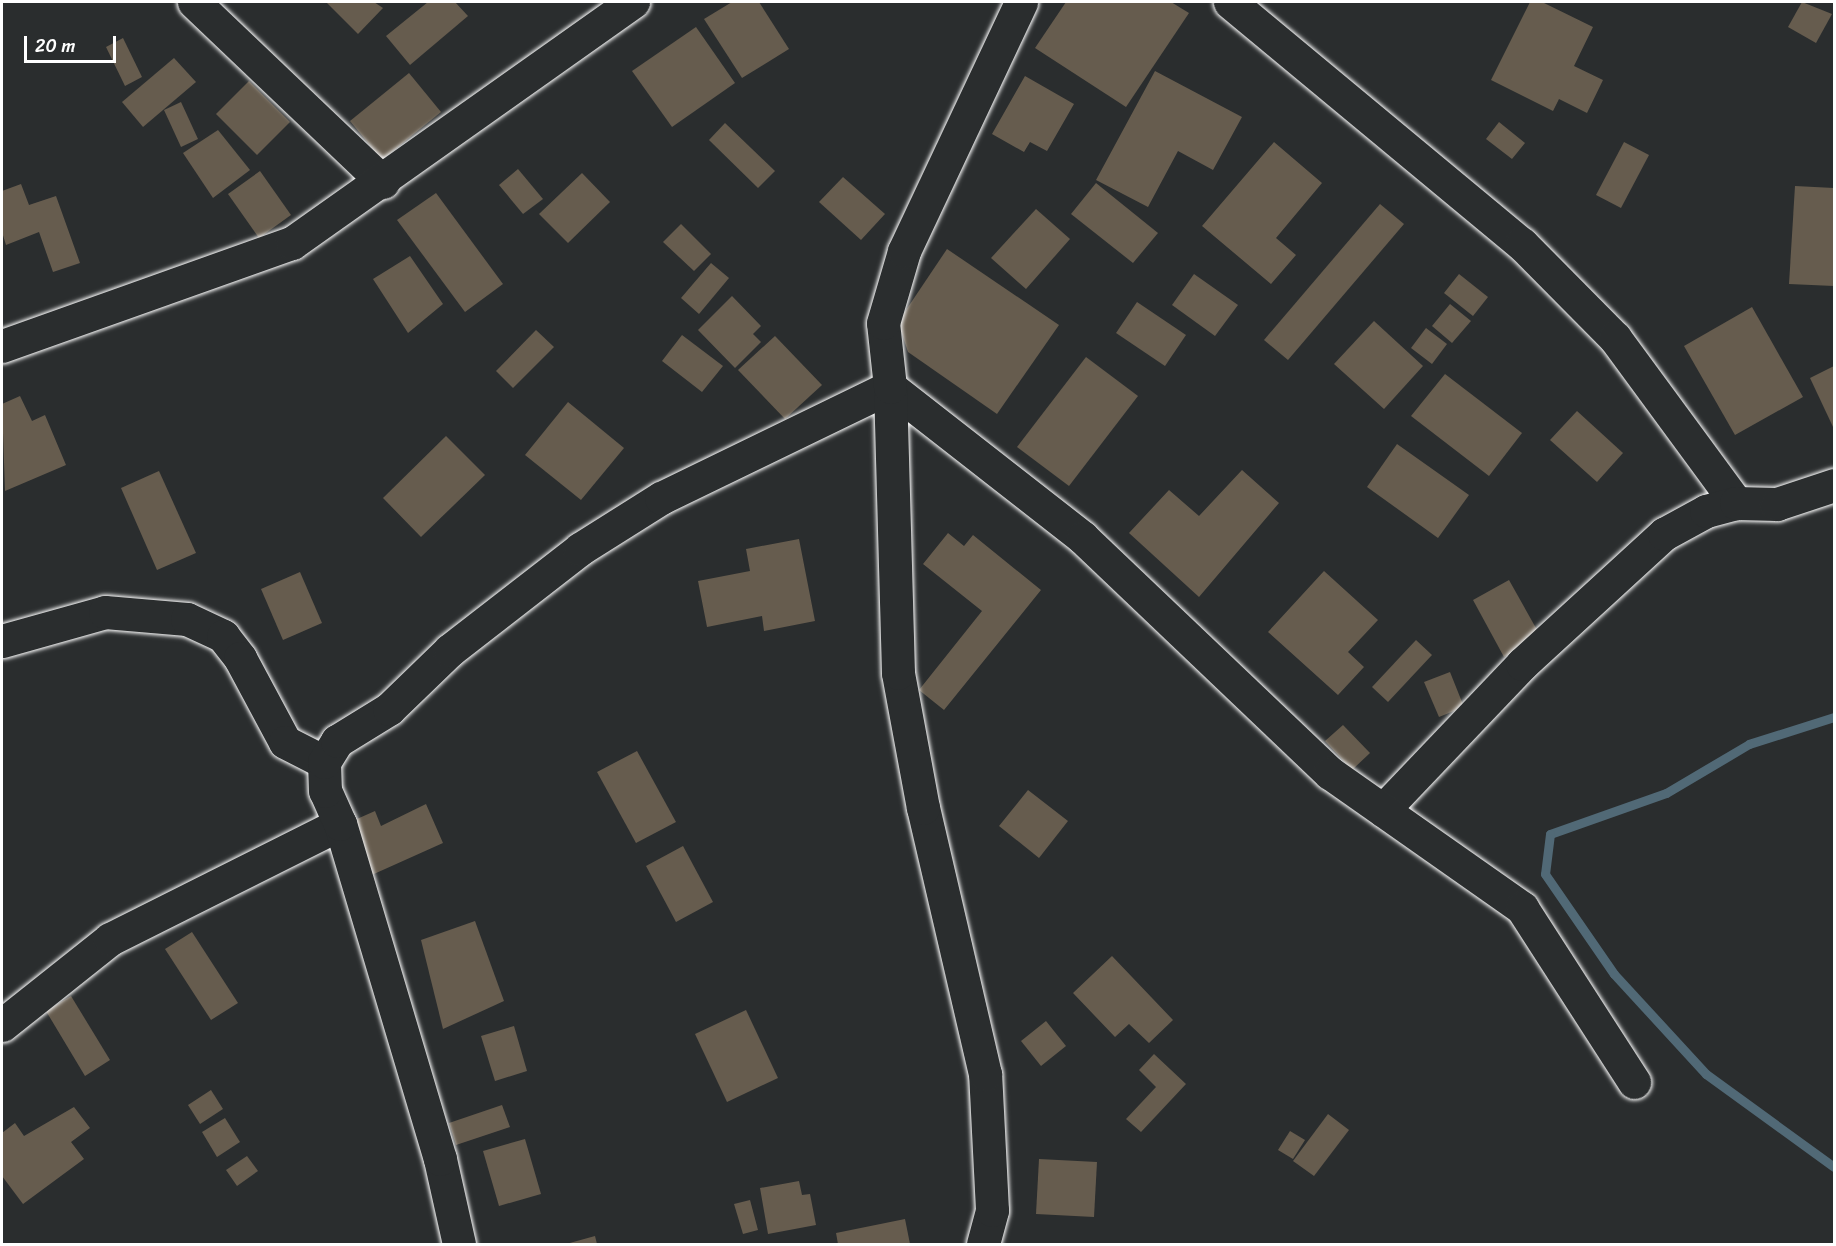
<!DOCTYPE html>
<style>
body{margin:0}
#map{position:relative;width:1836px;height:1246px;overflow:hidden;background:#2a2d2e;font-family:Sriracha,sans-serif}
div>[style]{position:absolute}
.stream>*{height:9px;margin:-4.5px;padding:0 4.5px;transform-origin:4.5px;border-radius:4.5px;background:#516976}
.building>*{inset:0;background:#665c4e}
.roads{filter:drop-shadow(0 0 2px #fff) drop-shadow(0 0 2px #fff)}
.minor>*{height:33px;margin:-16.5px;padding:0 16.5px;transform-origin:16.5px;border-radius:16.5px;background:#2a2d2e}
span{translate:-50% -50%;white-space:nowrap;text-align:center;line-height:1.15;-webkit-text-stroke:4.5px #2a2d2e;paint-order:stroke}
.frame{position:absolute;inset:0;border:3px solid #fff;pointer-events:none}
.scale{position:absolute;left:24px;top:36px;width:92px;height:27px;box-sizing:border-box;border:3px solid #fff;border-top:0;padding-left:8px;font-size:18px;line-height:21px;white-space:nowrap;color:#fff;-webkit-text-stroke:4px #2a2d2e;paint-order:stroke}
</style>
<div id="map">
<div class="stream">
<div style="left:1834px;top:717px;width:89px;rotate:162.4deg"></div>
<div style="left:1749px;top:744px;width:96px;rotate:149.4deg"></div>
<div style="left:1666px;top:793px;width:123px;rotate:160.5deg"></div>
<div style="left:1550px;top:834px;width:40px;rotate:97.1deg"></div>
<div style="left:1545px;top:874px;width:121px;rotate:55.4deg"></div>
<div style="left:1614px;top:974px;width:136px;rotate:47.4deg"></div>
<div style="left:1706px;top:1074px;width:158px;rotate:36deg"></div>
</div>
<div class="building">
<div style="clip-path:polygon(326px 2px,374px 2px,383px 8px,358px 34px)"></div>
<div style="clip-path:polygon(428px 2px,455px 2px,468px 16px,410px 65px,386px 36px)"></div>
<div style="clip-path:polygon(732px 2px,759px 2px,789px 49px,742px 78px,704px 19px)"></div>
<div style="clip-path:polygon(1066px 2px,1171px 2px,1189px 13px,1126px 107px,1035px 48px)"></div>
<div style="clip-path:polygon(1530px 2px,1542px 2px,1593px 27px,1574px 66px,1603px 80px,1587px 113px,1559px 99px,1553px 111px,1491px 80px)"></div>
<div style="clip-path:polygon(1802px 2px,1832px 14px,1816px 43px,1788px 27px)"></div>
<div style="clip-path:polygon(696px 27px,735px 83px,672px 127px,632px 71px)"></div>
<div style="clip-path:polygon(123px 38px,142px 77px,125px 86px,106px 47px)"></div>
<div style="clip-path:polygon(174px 58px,196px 82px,143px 127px,122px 102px)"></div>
<div style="clip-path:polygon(1155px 71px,1242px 117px,1213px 170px,1178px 151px,1148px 207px,1096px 180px)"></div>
<div style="clip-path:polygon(409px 73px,441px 112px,382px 160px,350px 121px)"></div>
<div style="clip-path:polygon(1025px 76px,1074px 104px,1047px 151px,1030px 142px,1024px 152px,992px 134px)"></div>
<div style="clip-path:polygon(249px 81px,290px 122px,257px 155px,216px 114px)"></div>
<div style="clip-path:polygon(181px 102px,198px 139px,181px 147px,164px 110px)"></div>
<div style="clip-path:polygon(1499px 122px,1525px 143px,1512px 159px,1486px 139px)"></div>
<div style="clip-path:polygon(725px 123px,775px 171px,758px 188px,709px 140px)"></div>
<div style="clip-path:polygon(218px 130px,250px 170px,213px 198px,183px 153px)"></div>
<div style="clip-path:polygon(1274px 142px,1322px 183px,1276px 238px,1296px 255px,1271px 284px,1202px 226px)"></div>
<div style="clip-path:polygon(1624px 142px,1649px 155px,1621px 208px,1596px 195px)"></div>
<div style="clip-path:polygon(518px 169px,543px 199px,523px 214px,499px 185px)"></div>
<div style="clip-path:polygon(260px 171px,291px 215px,259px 238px,228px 194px)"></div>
<div style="clip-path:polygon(582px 173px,610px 202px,568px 243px,539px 214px)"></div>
<div style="clip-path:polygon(843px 177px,885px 214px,861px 240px,819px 202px)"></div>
<div style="clip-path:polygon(1096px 183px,1158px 233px,1133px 263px,1071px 214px)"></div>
<div style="clip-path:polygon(21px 184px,29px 205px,56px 196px,80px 263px,53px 272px,39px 232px,6px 245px,2px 232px,2px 191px)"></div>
<div style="clip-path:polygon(1795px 186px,1834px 188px,1834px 286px,1789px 284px)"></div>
<div style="clip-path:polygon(436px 193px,503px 284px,465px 312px,397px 220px)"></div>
<div style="clip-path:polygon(1380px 204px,1404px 224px,1288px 360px,1264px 340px)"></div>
<div style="clip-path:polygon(1036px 209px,1070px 239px,1026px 289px,991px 258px)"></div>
<div style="clip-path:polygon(681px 224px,711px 254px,694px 271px,663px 242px)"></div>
<div style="clip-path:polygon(947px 249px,1059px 325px,997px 414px,908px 352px,898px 322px)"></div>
<div style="clip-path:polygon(410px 256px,443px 304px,408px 333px,373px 279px)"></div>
<div style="clip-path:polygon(711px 263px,729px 278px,699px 314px,681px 298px)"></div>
<div style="clip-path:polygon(1194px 274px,1238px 305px,1215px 336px,1172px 305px)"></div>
<div style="clip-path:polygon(1459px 274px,1488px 297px,1473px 316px,1444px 293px)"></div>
<div style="clip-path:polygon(732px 296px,761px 326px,753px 334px,761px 342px,735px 368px,698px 330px)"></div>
<div style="clip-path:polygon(1137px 302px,1186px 335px,1165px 366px,1116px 333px)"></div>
<div style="clip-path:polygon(1450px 304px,1471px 321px,1452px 343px,1432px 326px)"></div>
<div style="clip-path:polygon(1752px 307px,1803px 397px,1735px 435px,1684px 346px)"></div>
<div style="clip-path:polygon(1374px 321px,1423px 366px,1384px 409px,1334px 364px)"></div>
<div style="clip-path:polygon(1426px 328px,1447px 344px,1432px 364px,1411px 348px)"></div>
<div style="clip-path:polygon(536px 330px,554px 347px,513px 388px,496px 371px)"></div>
<div style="clip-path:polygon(682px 335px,723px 366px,702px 392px,662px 361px)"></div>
<div style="clip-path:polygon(775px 336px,822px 385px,785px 419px,738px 370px)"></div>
<div style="clip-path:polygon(1086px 357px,1138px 396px,1069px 486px,1017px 447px)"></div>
<div style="clip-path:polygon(1834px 366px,1834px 429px,1810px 378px)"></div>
<div style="clip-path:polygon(1445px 374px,1522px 433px,1489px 476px,1411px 416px)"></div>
<div style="clip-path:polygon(20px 396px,32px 421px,45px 415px,66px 465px,5px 491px,2px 404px)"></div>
<div style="clip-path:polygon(568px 402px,624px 448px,581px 500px,525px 455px)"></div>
<div style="clip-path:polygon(1577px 411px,1623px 453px,1597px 482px,1550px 440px)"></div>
<div style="clip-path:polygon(446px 436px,485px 475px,421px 537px,383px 498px)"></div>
<div style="clip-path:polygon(1397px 444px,1469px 495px,1438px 538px,1367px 487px)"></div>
<div style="clip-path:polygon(1242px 470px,1279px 503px,1199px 597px,1129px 533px,1169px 490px,1199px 516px)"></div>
<div style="clip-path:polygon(159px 471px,196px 553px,157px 570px,121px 488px)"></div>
<div style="clip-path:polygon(948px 533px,964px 546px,973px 535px,1041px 590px,944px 710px,919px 690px,982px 611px,923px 564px)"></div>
<div style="clip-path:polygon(799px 539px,815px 621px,764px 631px,762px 616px,707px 627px,698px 581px,750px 571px,746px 549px)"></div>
<div style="clip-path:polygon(1324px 571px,1378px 620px,1348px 652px,1364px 667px,1338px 695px,1268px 632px)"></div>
<div style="clip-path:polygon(300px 572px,322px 623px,283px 640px,261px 589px)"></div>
<div style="clip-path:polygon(1509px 580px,1541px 637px,1504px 657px,1473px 600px)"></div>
<div style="clip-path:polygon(1416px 640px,1432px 655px,1388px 702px,1372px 687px)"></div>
<div style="clip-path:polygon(1450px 672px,1464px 707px,1439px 717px,1424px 682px)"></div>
<div style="clip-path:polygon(1343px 725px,1370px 753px,1352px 770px,1325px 741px)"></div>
<div style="clip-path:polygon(637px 751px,676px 822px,636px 843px,597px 772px)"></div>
<div style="clip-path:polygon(1028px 790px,1068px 821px,1039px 858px,999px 826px)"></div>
<div style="clip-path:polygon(426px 804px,443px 843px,365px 878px,341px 826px,375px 811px,381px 826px)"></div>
<div style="clip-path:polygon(683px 846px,713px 902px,676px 922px,646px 866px)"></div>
<div style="clip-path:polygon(475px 921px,504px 1001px,443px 1029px,421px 940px)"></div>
<div style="clip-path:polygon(192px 932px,238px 1003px,211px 1020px,165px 949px)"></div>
<div style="clip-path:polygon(1112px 956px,1173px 1020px,1149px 1043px,1129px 1024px,1115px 1037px,1073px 993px)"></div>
<div style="clip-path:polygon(71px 996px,110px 1060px,85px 1076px,46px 1011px)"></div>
<div style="clip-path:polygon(746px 1010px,778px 1078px,727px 1102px,695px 1034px)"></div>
<div style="clip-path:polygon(1046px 1021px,1066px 1046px,1041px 1066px,1021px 1041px)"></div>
<div style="clip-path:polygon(514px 1026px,527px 1071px,495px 1081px,481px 1036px)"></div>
<div style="clip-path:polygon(1154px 1054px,1186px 1084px,1141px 1132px,1126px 1119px,1156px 1087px,1139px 1070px)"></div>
<div style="clip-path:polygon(211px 1090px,223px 1109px,200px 1124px,188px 1105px)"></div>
<div style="clip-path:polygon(502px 1105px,510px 1127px,456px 1145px,449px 1123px)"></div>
<div style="clip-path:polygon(74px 1107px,90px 1128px,71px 1142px,84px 1159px,23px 1204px,2px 1176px,2px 1133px,15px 1123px,24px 1136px)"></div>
<div style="clip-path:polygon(1328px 1114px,1349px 1130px,1314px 1176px,1293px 1161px)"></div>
<div style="clip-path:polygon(225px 1118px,240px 1142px,217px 1157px,202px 1132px)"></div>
<div style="clip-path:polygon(1290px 1131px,1305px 1140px,1293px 1159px,1278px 1150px)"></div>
<div style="clip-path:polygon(525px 1139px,541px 1194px,499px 1206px,483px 1151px)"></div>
<div style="clip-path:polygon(247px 1156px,258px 1171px,237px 1186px,226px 1170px)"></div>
<div style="clip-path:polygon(1039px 1159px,1097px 1162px,1094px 1217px,1036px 1214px)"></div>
<div style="clip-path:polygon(799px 1181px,802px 1195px,810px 1194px,816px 1225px,768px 1234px,760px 1188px)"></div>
<div style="clip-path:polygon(750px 1200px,758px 1230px,743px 1234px,734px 1204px)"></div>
<div style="clip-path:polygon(905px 1219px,910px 1244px,838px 1244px,836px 1233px)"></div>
<div style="clip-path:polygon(595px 1236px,597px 1244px,566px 1244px)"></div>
</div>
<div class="roads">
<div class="minor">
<div style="left:194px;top:2px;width:261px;rotate:43.6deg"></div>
<div style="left:1230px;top:2px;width:379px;rotate:39.7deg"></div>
<div style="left:1522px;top:244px;width:132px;rotate:45.3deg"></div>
<div style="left:1615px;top:338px;width:205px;rotate:53.7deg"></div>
<div style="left:2px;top:346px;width:308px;rotate:-19.6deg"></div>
<div style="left:292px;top:243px;width:418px;rotate:-35.3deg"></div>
<div style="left:2px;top:641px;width:107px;rotate:-15.7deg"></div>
<div style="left:105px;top:612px;width:82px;rotate:4.9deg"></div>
<div style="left:187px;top:619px;width:40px;rotate:25deg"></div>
<div style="left:223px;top:636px;width:28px;rotate:52deg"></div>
<div style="left:240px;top:658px;width:95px;rotate:61.8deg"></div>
<div style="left:285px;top:742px;width:44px;rotate:27.1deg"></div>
<div style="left:1383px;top:810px;width:202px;rotate:-46.4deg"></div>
<div style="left:1522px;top:664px;width:193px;rotate:-42.5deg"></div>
<div style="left:1664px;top:534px;width:48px;rotate:-28.7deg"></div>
<div style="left:1706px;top:511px;width:31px;rotate:-15deg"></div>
<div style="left:1736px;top:503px;width:41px;rotate:1.4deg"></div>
<div style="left:1777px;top:504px;width:60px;rotate:-18.4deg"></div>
<div style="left:2px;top:1025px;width:138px;rotate:-38.5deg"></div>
<div style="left:110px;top:939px;width:257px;rotate:-26.6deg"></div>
<div style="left:459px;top:1244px;width:87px;rotate:-102.6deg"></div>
<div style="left:440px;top:1159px;width:350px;rotate:-106.6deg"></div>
<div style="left:340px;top:824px;width:36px;rotate:-114deg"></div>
<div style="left:325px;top:791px;width:29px;rotate:-92deg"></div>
<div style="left:324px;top:762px;width:25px;rotate:-58deg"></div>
<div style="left:337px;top:741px;width:61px;rotate:-31.6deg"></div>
<div style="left:389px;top:709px;width:85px;rotate:-44deg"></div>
<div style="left:450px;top:650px;width:165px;rotate:-37.8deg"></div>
<div style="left:580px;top:549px;width:96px;rotate:-32.2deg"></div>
<div style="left:661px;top:498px;width:254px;rotate:-25.9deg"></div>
<div style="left:890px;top:387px;width:245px;rotate:38deg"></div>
<div style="left:1083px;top:538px;width:341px;rotate:43.6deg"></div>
<div style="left:1330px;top:773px;width:235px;rotate:35.1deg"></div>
<div style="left:1522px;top:908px;width:207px;rotate:57.2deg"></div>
<div style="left:983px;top:1244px;width:35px;rotate:-75deg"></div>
<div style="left:992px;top:1210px;width:136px;rotate:-92.9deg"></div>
<div style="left:985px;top:1074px;width:273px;rotate:-103.1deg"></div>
<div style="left:923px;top:808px;width:137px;rotate:-100.5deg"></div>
<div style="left:898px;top:673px;width:286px;rotate:-91.6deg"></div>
<div style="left:890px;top:387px;width:64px;rotate:-96.2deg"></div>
<div style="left:883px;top:323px;width:75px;rotate:-73.7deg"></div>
<div style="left:904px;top:251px;width:275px;rotate:-64.8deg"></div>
</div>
</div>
<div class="frame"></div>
<div class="scale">20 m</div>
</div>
